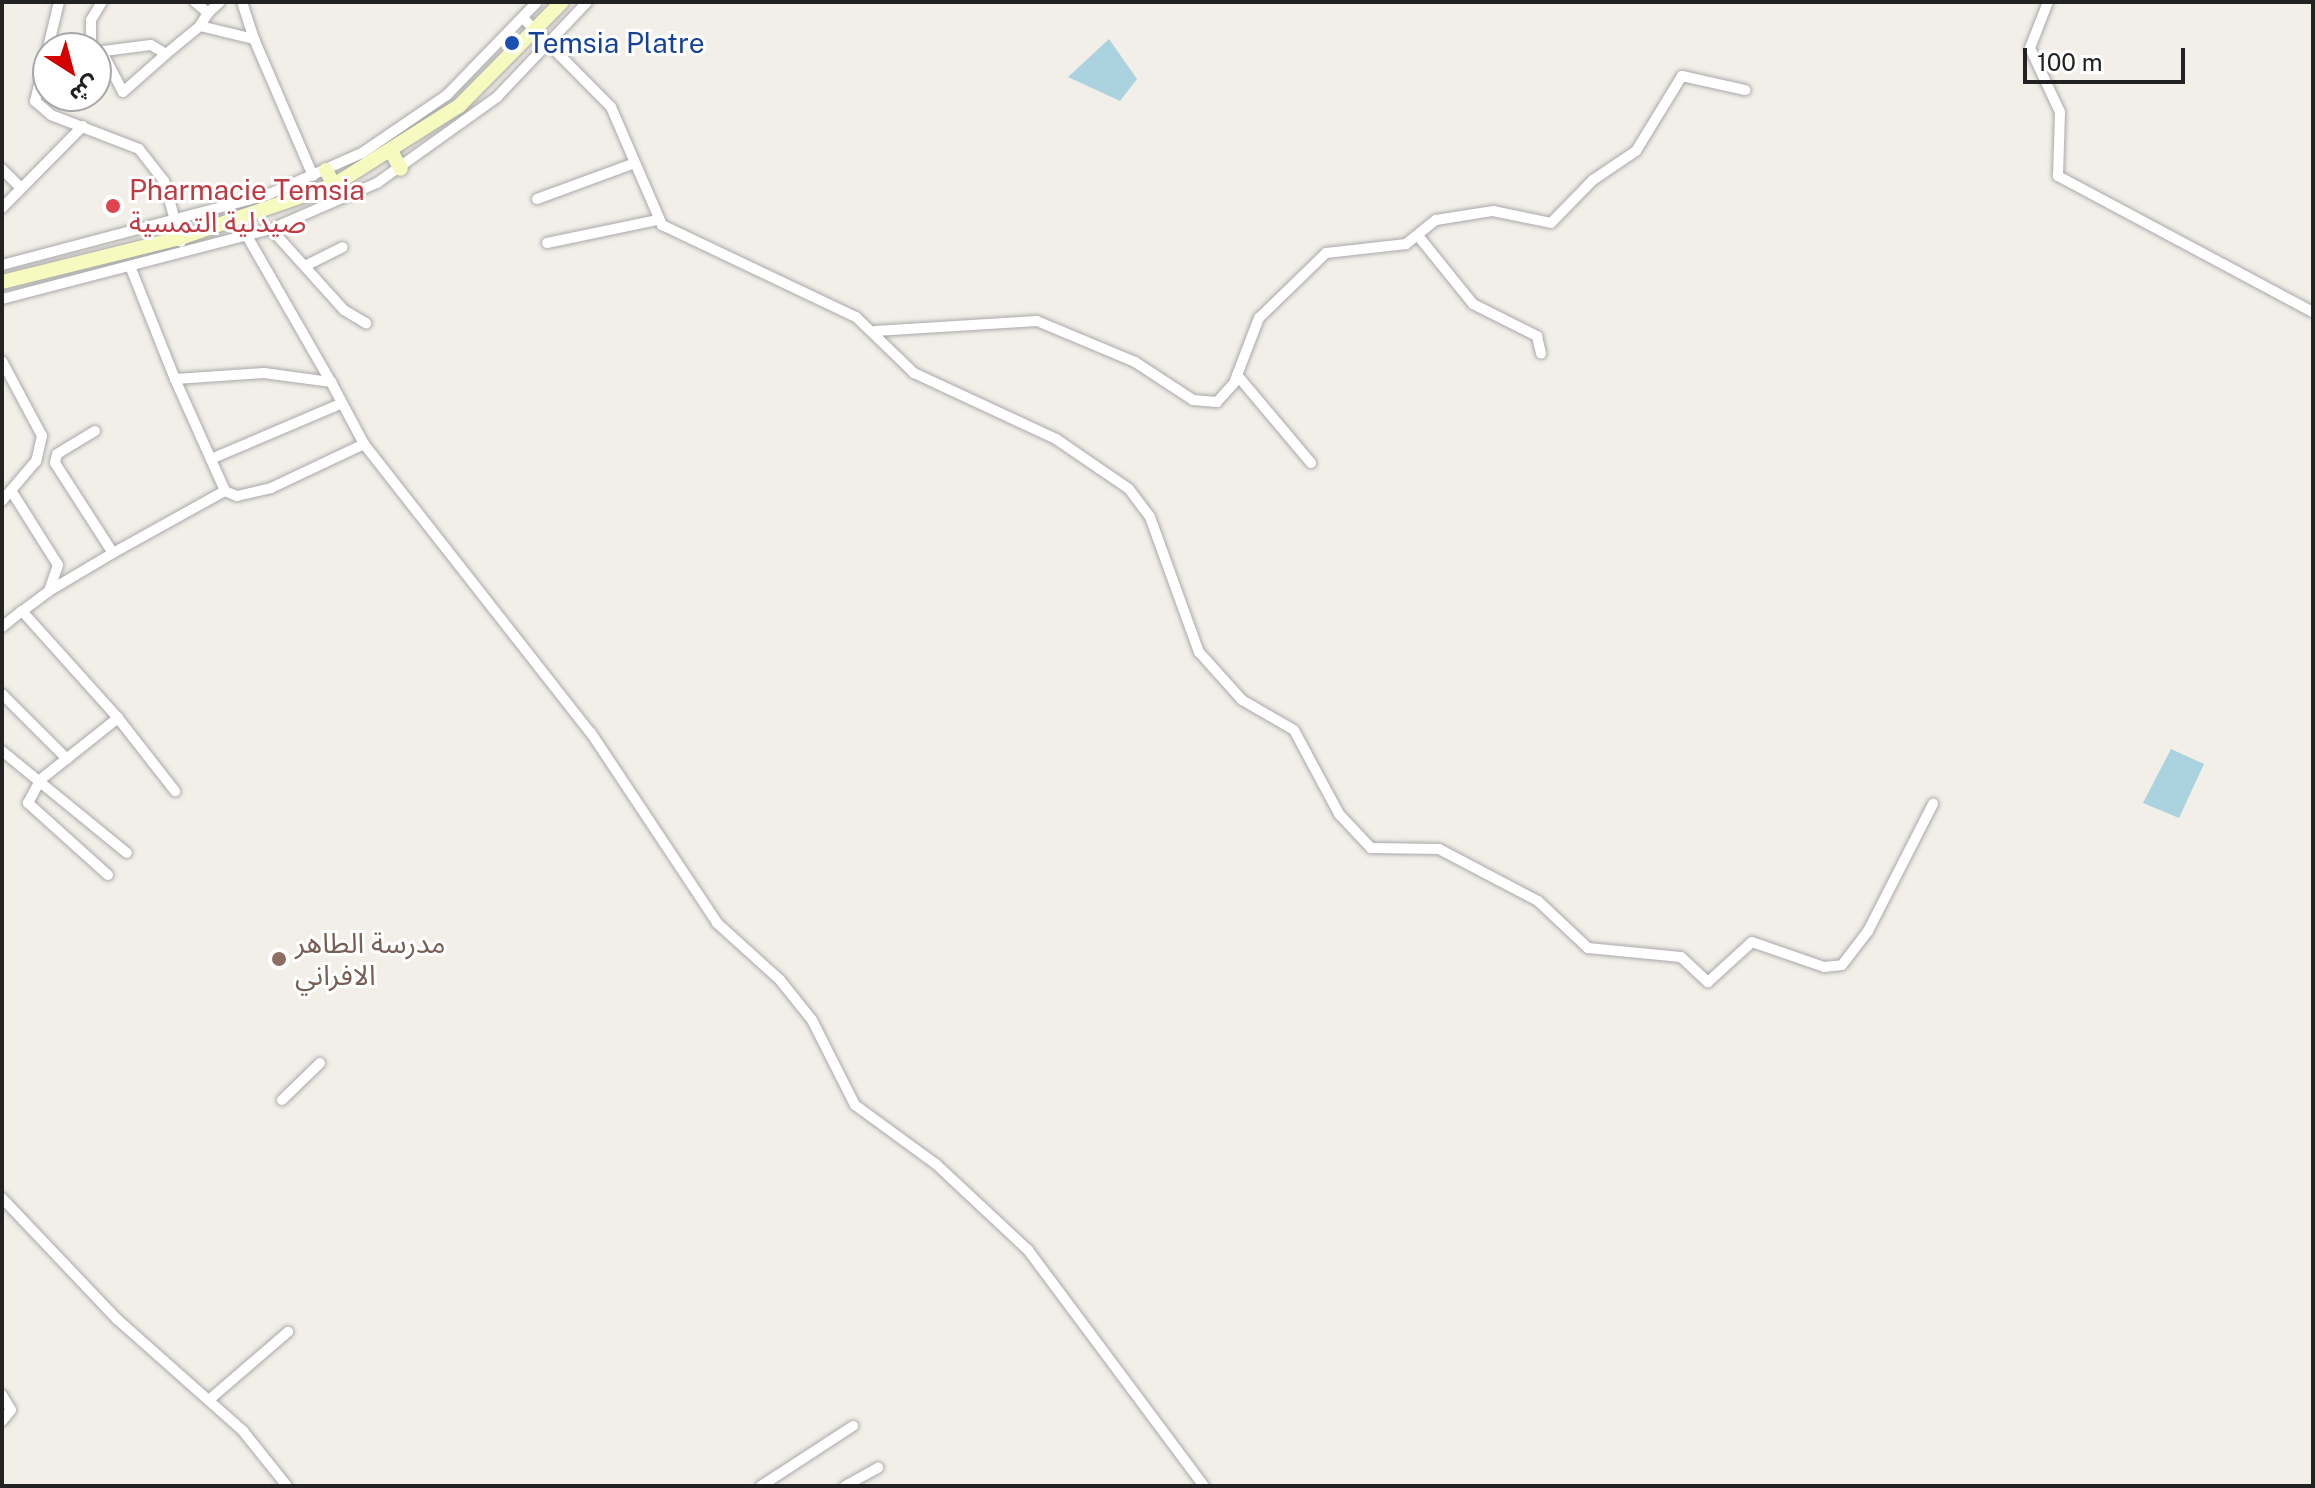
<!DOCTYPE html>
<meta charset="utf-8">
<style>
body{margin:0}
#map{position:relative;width:2315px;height:1488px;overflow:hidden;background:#f2efe9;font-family:"Public Sans","Noto Sans Arabic",sans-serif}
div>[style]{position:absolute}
.water>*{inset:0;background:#aad3df}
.roads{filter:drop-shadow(0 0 2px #a9a9a9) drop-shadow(0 0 2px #a9a9a9)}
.street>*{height:10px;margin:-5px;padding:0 5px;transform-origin:5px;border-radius:5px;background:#fff}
.secondary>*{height:14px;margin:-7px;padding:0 7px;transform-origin:7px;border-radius:7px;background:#f7fabf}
.dots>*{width:22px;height:22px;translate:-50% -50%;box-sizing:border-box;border:4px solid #fff;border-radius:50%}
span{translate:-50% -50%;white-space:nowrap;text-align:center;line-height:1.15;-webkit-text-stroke:6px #fff;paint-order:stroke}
.transit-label{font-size:28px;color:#164399}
.left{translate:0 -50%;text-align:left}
.health-label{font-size:28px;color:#be3a42}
.education-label{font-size:28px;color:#785e54}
.frame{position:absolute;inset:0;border:4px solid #222;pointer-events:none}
.north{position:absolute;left:32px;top:32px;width:80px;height:80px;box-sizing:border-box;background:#fff;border:2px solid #a7a7a7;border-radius:50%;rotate:144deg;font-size:22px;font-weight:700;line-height:32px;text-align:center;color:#222}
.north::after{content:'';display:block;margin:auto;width:28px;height:36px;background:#d40000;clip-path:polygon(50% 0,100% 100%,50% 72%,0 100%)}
.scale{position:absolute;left:2023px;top:48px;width:162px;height:36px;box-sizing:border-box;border:4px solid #222;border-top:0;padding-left:10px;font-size:24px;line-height:28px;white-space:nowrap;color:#222;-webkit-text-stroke:6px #fff;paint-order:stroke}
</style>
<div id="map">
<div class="water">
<div style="clip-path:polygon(1109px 39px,1137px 79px,1120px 101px,1068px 77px)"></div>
<div style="clip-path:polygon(2171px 749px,2204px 764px,2179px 818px,2143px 803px)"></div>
</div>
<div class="roads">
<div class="street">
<div style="left:59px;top:2px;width:102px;rotate:103.6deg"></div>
<div style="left:35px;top:101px;width:21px;rotate:41deg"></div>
<div style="left:51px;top:115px;width:94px;rotate:21.1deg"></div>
<div style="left:139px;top:149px;width:41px;rotate:52deg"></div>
<div style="left:164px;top:181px;width:63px;rotate:74.4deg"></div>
<div style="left:195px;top:2px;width:17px;rotate:40deg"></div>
<div style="left:208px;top:13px;width:15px;rotate:122deg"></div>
<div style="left:200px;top:26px;width:56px;rotate:13.5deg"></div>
<div style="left:254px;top:39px;width:149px;rotate:66.7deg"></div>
<div style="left:242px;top:2px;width:39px;rotate:72deg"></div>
<div style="left:2048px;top:2px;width:49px;rotate:111.4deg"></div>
<div style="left:2030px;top:48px;width:71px;rotate:64.9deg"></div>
<div style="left:2060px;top:112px;width:64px;rotate:91.8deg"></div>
<div style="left:2058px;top:176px;width:289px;rotate:28.1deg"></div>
<div style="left:208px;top:13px;width:16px;rotate:-43deg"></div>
<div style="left:523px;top:18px;width:125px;rotate:45.3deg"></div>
<div style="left:611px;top:107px;width:129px;rotate:66.6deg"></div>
<div style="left:662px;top:225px;width:215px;rotate:25.4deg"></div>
<div style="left:856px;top:317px;width:81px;rotate:44deg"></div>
<div style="left:914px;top:373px;width:157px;rotate:24.9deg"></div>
<div style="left:1056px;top:439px;width:88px;rotate:34.4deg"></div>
<div style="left:1129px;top:489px;width:35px;rotate:53deg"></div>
<div style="left:1150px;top:517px;width:144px;rotate:70.1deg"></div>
<div style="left:1199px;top:652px;width:64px;rotate:48.1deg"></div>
<div style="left:1242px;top:700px;width:60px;rotate:30deg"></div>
<div style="left:1294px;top:730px;width:95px;rotate:61.8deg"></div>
<div style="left:1339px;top:814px;width:47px;rotate:46.7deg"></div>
<div style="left:1371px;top:848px;width:68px;rotate:0.8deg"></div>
<div style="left:1439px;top:849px;width:112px;rotate:27.7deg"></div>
<div style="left:1538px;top:901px;width:69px;rotate:43.2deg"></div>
<div style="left:1588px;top:948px;width:93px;rotate:5.5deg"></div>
<div style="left:1681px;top:957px;width:37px;rotate:43deg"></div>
<div style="left:1708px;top:982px;width:59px;rotate:-42.3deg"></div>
<div style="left:1752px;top:942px;width:76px;rotate:19.1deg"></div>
<div style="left:1824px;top:967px;width:18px;rotate:-6deg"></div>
<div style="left:1842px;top:965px;width:43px;rotate:-52.6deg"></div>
<div style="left:1868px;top:931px;width:143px;rotate:-62.9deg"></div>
<div style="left:91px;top:48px;width:28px;rotate:-90deg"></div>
<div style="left:91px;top:20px;width:21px;rotate:-59deg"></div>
<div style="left:96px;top:52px;width:55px;rotate:-7.3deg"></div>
<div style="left:151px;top:45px;width:17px;rotate:31deg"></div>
<div style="left:166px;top:54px;width:44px;rotate:-39.5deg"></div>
<div style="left:102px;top:52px;width:45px;rotate:62.3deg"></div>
<div style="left:123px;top:92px;width:57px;rotate:-41.5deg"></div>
<div style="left:2px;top:169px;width:27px;rotate:45deg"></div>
<div style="left:537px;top:199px;width:104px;rotate:-20.2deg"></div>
<div style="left:2px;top:208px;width:115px;rotate:-45.4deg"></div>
<div style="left:271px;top:229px;width:109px;rotate:48deg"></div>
<div style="left:344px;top:310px;width:26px;rotate:31deg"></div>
<div style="left:247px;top:236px;width:168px;rotate:60.1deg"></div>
<div style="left:1419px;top:237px;width:86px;rotate:51.1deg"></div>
<div style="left:1473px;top:304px;width:72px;rotate:26.6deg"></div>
<div style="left:1537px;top:336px;width:18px;rotate:77deg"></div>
<div style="left:547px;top:243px;width:112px;rotate:-11.8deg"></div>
<div style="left:2px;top:265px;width:274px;rotate:-14.8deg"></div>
<div style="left:267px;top:195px;width:104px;rotate:-23.9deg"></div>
<div style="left:362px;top:153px;width:103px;rotate:-34.3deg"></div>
<div style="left:447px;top:95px;width:129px;rotate:-45.9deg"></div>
<div style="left:130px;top:266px;width:122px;rotate:68.3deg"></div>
<div style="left:175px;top:379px;width:89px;rotate:-3.9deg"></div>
<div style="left:264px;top:373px;width:68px;rotate:7.7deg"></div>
<div style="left:331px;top:382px;width:70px;rotate:62deg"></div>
<div style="left:364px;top:444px;width:367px;rotate:51.9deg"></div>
<div style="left:591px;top:733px;width:228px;rotate:56.4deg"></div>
<div style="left:717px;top:923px;width:85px;rotate:42.1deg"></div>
<div style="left:780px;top:980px;width:51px;rotate:51.3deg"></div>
<div style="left:812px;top:1020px;width:95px;rotate:63.2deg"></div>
<div style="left:855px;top:1105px;width:100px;rotate:36.1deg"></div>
<div style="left:936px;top:1164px;width:126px;rotate:43.1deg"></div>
<div style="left:1028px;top:1250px;width:294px;rotate:53.3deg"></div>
<div style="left:305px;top:266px;width:42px;rotate:-26.6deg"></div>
<div style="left:2px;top:299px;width:278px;rotate:-14.6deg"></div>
<div style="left:271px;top:229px;width:116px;rotate:-23.5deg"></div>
<div style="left:377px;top:183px;width:148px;rotate:-35.6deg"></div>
<div style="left:497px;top:97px;width:131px;rotate:-46.5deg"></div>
<div style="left:875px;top:331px;width:162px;rotate:-3.5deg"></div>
<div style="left:1037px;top:321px;width:106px;rotate:22.7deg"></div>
<div style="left:1135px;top:362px;width:69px;rotate:33.2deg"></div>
<div style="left:1193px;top:400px;width:24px;rotate:5deg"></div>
<div style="left:1217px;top:402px;width:25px;rotate:-48deg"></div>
<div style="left:1234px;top:383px;width:70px;rotate:-69deg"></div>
<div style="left:1259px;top:318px;width:93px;rotate:-44.1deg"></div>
<div style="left:1326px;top:253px;width:81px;rotate:-6.4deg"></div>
<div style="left:1406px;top:244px;width:38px;rotate:-39deg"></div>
<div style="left:1436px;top:220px;width:58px;rotate:-9deg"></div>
<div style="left:1493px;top:211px;width:59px;rotate:11.7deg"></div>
<div style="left:1551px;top:223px;width:60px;rotate:-45.7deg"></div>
<div style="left:1593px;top:180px;width:52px;rotate:-34deg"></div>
<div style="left:1636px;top:151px;width:88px;rotate:-58.5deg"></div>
<div style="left:1682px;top:76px;width:65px;rotate:12.5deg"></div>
<div style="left:2px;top:361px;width:85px;rotate:61.9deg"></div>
<div style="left:42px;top:436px;width:26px;rotate:103deg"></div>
<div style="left:36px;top:461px;width:52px;rotate:130.4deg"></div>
<div style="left:1237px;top:375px;width:115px;rotate:49.9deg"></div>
<div style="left:175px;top:379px;width:123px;rotate:65.9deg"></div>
<div style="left:95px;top:431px;width:44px;rotate:148.8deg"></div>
<div style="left:57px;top:454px;width:9px;rotate:103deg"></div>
<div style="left:55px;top:463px;width:107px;rotate:57.2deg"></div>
<div style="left:113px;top:553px;width:128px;rotate:-29deg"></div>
<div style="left:225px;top:491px;width:13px;rotate:23deg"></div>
<div style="left:237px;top:496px;width:35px;rotate:-13deg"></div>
<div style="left:271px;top:488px;width:103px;rotate:-25.3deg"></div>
<div style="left:211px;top:459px;width:142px;rotate:-23.1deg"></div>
<div style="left:12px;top:492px;width:86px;rotate:57.8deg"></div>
<div style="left:58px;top:565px;width:28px;rotate:109deg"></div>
<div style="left:49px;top:591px;width:34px;rotate:143deg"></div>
<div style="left:22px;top:611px;width:144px;rotate:48.1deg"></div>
<div style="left:49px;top:591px;width:74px;rotate:-30.7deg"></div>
<div style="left:2px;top:627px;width:26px;rotate:-39deg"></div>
<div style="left:2px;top:694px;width:92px;rotate:45deg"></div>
<div style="left:2px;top:751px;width:161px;rotate:39.2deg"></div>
<div style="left:108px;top:875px;width:108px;rotate:-138deg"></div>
<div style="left:28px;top:803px;width:26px;rotate:-62deg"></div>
<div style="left:40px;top:780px;width:100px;rotate:-38.5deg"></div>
<div style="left:118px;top:718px;width:93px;rotate:52deg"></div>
<div style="left:282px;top:1100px;width:53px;rotate:-44.2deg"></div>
<div style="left:2px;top:1198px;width:167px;rotate:46.5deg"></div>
<div style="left:117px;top:1319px;width:169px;rotate:41.6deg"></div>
<div style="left:243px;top:1431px;width:70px;rotate:51.3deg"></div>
<div style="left:2px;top:1395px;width:17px;rotate:59deg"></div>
<div style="left:11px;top:1410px;width:14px;rotate:129deg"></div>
<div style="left:210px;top:1399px;width:103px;rotate:-40.7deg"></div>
<div style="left:761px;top:1486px;width:110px;rotate:-33.1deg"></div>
<div style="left:845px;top:1486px;width:38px;rotate:-29deg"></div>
</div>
<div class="secondary">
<div style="left:392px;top:153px;width:18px;rotate:61deg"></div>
<div style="left:326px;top:170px;width:17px;rotate:62deg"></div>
<div style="left:2px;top:282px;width:183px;rotate:-13.9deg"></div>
<div style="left:180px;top:238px;width:163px;rotate:-19deg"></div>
<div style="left:334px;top:185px;width:148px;rotate:-32.3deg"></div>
<div style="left:459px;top:106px;width:146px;rotate:-45.3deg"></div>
</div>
</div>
<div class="dots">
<div style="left:512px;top:43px;background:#1a4fb4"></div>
<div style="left:113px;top:206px;background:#e0444e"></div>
<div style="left:279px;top:959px;background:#8d6e63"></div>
</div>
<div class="transit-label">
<span class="left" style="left:528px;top:43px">Temsia Platre</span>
</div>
<div class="health-label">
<span class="left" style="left:129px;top:206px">Pharmacie Temsia<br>صيدلية التمسية</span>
</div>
<div class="education-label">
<span class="left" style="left:295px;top:959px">مدرسة الطاهر<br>الافراني</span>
</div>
<div class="frame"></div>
<div class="north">ش</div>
<div class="scale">100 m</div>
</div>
